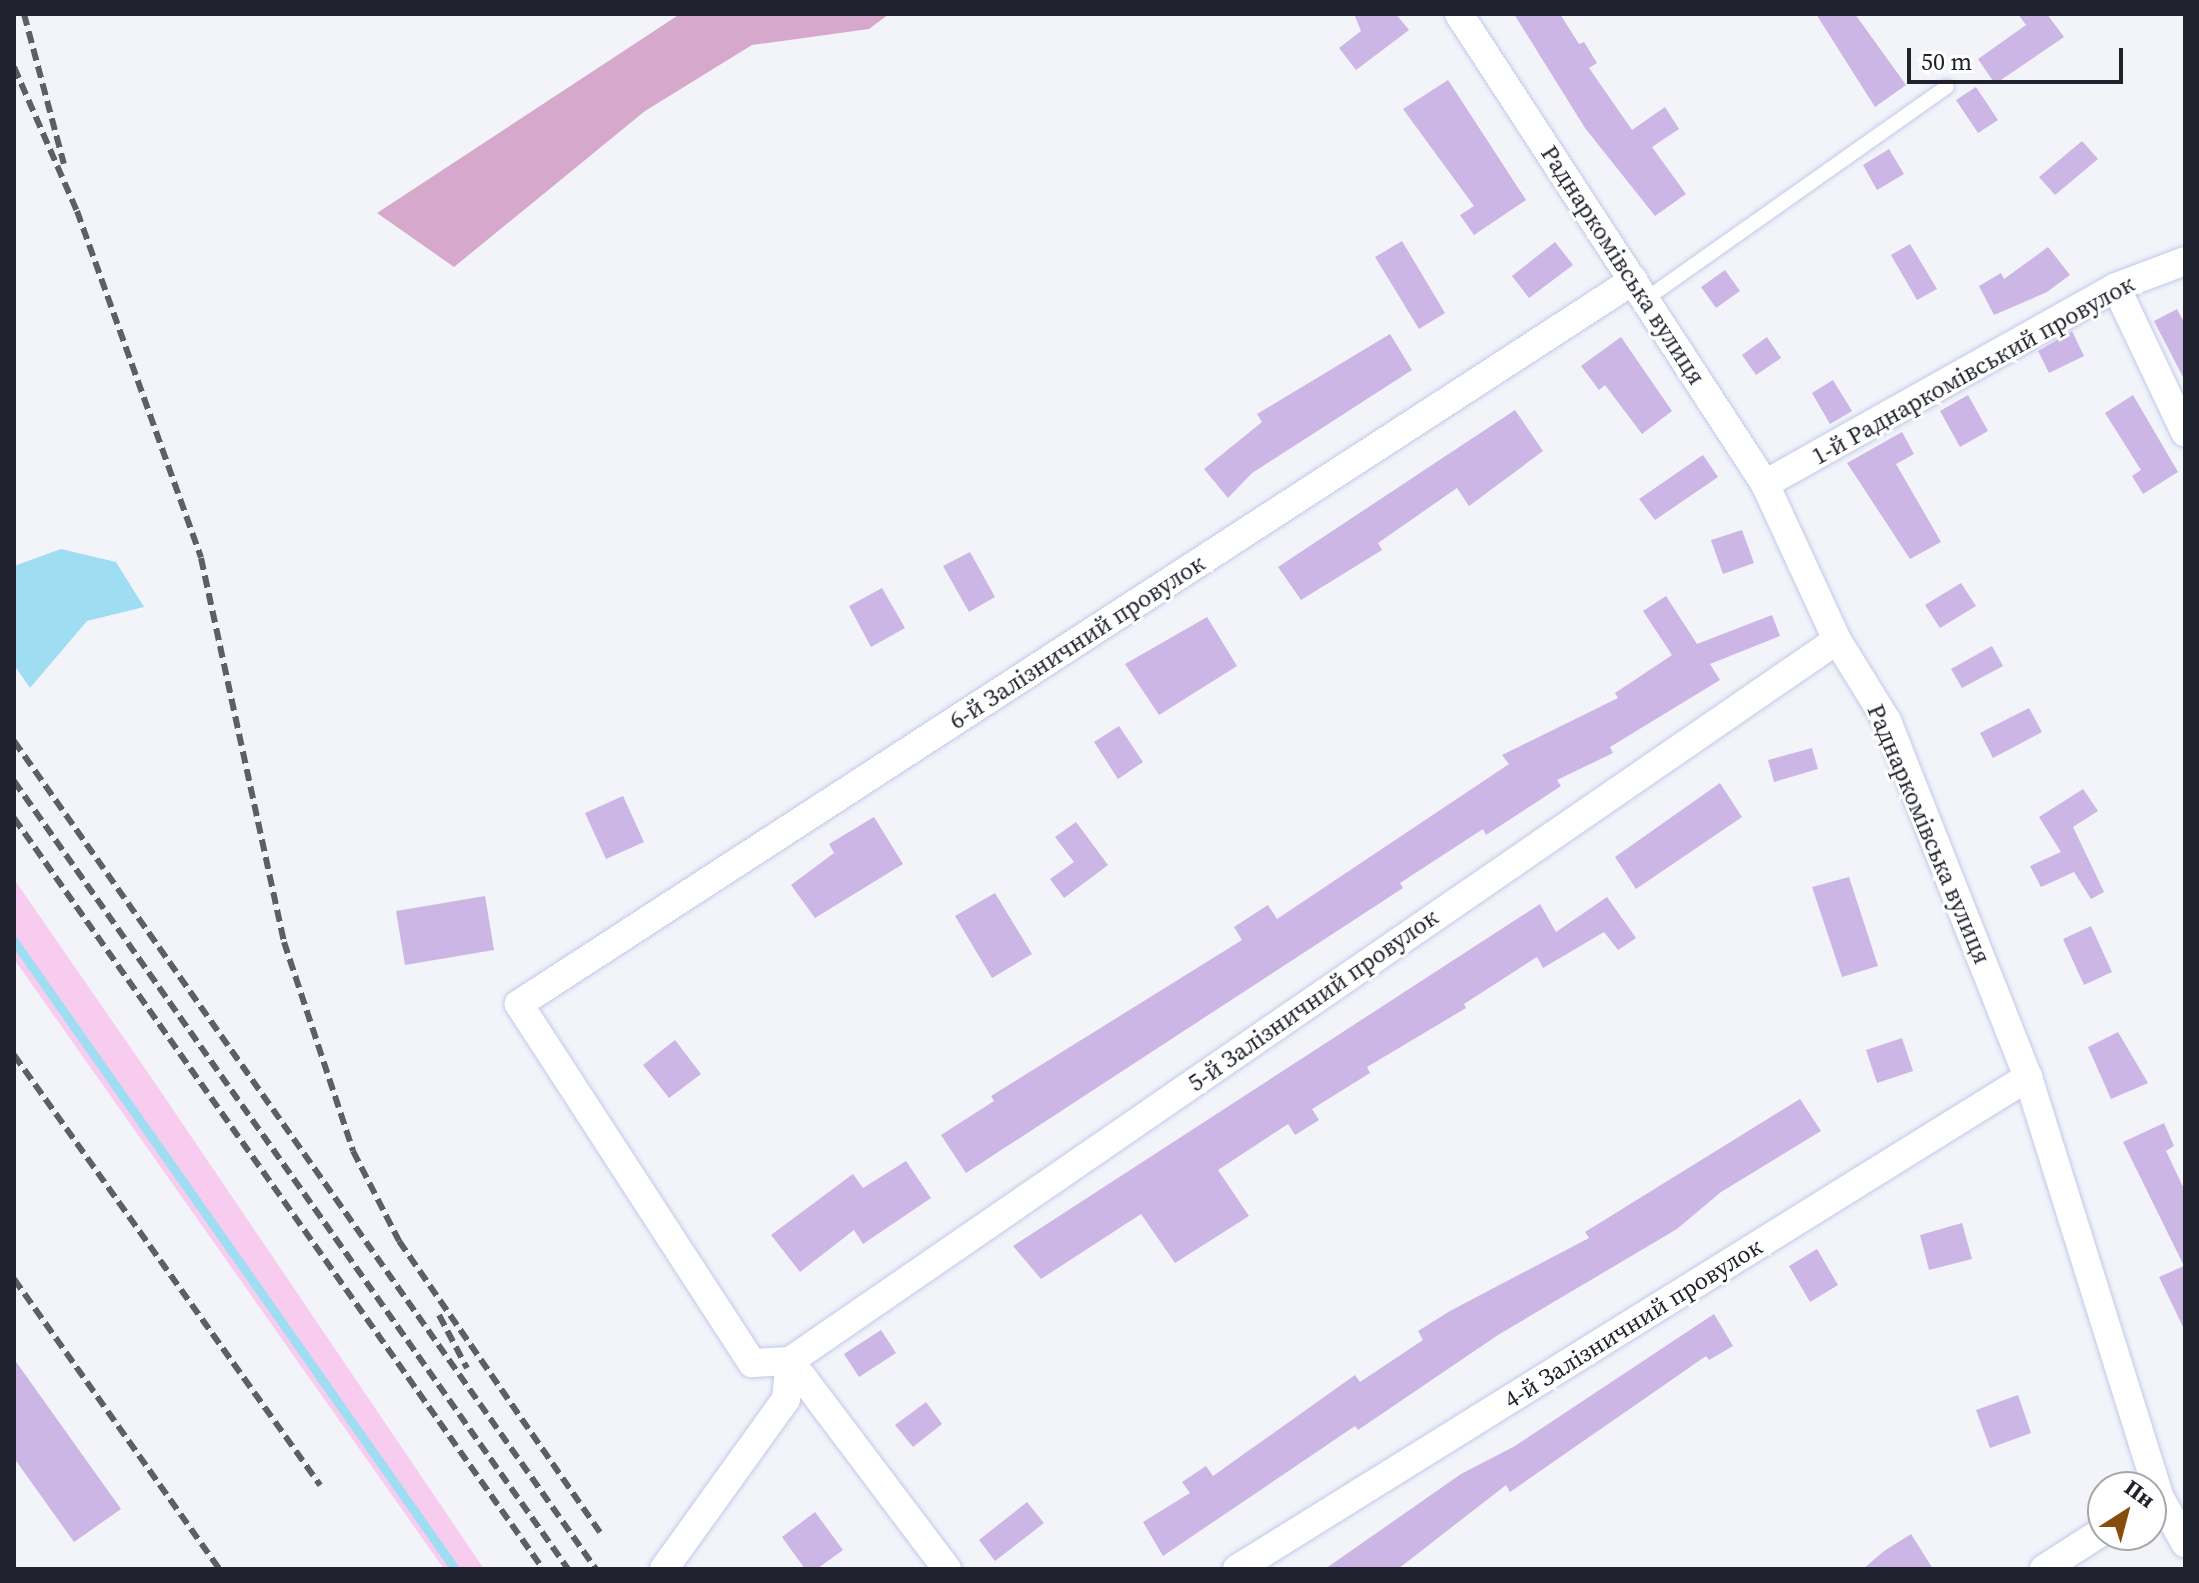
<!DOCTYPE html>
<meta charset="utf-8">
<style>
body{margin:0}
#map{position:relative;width:2199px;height:1583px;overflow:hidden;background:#f2f4fa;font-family:"Source Serif 4",serif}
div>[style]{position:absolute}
.green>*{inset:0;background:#f8ccee}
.forest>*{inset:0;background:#d6a9cc}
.water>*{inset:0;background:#9fdef2}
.stream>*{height:9px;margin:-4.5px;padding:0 4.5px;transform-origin:4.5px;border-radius:4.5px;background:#9fdef2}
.building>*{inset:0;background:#cbb6e5}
.roads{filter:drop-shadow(0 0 2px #c3c9e8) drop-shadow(0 0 2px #c3c9e8)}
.service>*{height:14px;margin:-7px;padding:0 7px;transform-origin:7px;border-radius:7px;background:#fff}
.minor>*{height:28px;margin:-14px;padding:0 14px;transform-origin:14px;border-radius:14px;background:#fff}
.rail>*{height:6px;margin-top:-3px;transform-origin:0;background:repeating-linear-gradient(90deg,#5d5f68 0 12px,transparent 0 18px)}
span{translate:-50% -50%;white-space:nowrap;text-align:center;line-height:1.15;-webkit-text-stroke:6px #fff;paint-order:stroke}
.street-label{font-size:24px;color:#20222d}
.frame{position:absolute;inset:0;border:16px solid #20222d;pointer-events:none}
.north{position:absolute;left:2087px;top:1471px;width:80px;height:80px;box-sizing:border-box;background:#fff;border:2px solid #a6a7ab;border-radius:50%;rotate:36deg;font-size:22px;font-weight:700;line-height:32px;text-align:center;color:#20222d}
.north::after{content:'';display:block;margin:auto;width:28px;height:36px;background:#894d0b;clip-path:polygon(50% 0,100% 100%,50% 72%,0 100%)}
.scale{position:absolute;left:1907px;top:48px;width:216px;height:36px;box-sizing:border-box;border:4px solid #20222d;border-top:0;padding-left:10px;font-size:24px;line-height:28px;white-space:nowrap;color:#20222d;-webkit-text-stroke:6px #fff;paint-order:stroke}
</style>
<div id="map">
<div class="green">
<div style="clip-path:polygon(14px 879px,155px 1083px,484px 1569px,444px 1569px,14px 959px)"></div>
</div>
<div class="forest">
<div style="clip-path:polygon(680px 14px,889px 14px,869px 29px,752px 45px,645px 111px,454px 267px,377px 213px)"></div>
</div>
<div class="water">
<div style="clip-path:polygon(61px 549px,116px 562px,144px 607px,87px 621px,30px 688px,14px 665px,14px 566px)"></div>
</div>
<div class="stream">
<div style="left:14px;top:941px;width:767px;rotate:54.92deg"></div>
</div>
<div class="building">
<div style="clip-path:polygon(1354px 14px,1396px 14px,1409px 30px,1356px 70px,1339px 48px,1361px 31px)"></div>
<div style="clip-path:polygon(1514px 14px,1560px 14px,1579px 44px,1584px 42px,1597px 63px,1589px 68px,1632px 130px,1665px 107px,1679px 129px,1652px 147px,1686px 194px,1655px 216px,1585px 128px)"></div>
<div style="clip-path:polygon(1816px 14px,1855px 14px,1906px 85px,1875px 107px)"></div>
<div style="clip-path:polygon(2018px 14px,2047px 14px,2064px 37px,1995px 84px,1978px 59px,2026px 25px)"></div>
<div style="clip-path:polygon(1448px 80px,1526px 200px,1474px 235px,1460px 215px,1474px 206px,1403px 109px)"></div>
<div style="clip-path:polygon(1976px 87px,1998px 120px,1978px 133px,1956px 100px)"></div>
<div style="clip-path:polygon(2082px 141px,2098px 159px,2055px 195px,2039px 177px)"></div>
<div style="clip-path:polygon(1889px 149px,1904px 174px,1877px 190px,1863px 165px)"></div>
<div style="clip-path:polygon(1402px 241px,1445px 313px,1419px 329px,1375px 257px)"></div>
<div style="clip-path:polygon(1555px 242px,1573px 265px,1529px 298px,1512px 276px)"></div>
<div style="clip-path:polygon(1910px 244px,1937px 289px,1917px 300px,1891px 255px)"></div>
<div style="clip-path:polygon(2048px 247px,2070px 275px,2047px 292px,1994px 315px,1979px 286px,2001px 273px,2004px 279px)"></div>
<div style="clip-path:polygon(1725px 270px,1740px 291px,1716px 308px,1701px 287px)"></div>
<div style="clip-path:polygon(2177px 309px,2185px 324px,2185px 381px,2154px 321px)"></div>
<div style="clip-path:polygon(2072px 331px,2084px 356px,2049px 373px,2038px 351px)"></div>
<div style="clip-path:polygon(1390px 334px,1412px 370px,1252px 473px,1228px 498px,1204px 469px,1262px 422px,1257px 414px)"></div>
<div style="clip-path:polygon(1621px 337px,1672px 411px,1642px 434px,1605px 385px,1599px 390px,1581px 366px)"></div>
<div style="clip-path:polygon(1767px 337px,1781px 358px,1756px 375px,1742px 355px)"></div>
<div style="clip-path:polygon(1833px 380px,1852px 411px,1830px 424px,1812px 393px)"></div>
<div style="clip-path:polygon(1968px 395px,1988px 431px,1960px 447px,1940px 411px)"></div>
<div style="clip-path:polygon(2133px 395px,2178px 472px,2143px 494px,2132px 476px,2141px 470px,2105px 413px)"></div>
<div style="clip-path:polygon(1515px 410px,1543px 451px,1469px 506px,1457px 488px,1378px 543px,1382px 550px,1301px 600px,1278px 567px)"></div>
<div style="clip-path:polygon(1902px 432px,1914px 454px,1896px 464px,1941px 542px,1910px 559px,1847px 463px)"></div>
<div style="clip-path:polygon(1703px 455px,1718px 477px,1655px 520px,1639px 499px)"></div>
<div style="clip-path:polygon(1742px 530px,1754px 563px,1723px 574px,1711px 540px)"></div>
<div style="clip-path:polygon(970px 552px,995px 597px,969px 612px,943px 566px)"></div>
<div style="clip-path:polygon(1961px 583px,1976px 606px,1940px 628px,1925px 605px)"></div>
<div style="clip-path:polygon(882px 588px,905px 628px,871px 647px,849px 606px)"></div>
<div style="clip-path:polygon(1666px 596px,1697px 644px,1772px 615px,1780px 636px,1710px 664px,1720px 680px,1610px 747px,1613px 753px,1557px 780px,1561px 786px,1509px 820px,1486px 835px,1483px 829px,1400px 883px,1403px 888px,966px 1173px,941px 1135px,994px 1101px,991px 1096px,1242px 940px,1234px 927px,1268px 905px,1277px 919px,1509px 764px,1502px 755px,1618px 698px,1615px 693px,1672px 655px,1643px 611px)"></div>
<div style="clip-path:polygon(1207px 617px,1237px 666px,1159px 715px,1125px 664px)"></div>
<div style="clip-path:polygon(1992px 646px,2003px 666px,1962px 688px,1951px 669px)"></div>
<div style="clip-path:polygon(2029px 708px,2042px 732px,1993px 758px,1980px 733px)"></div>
<div style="clip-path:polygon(1119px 726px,1143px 762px,1118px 779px,1094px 742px)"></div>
<div style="clip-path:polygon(1812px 748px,1818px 769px,1774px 782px,1768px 760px)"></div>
<div style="clip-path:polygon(1720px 783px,1742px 817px,1636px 889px,1615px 857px)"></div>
<div style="clip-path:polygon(2083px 789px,2098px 811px,2073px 827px,2104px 892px,2091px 899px,2074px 872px,2041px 887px,2030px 866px,2061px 852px,2039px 817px)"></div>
<div style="clip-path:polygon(623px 796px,644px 842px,606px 859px,585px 813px)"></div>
<div style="clip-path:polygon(874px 817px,903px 864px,815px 918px,791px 885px,834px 853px,829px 844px)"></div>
<div style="clip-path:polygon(1076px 822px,1108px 865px,1064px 898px,1050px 879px,1074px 862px,1055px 837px)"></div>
<div style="clip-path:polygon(1849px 877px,1878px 966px,1842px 977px,1812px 887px)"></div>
<div style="clip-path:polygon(995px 893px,1032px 954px,992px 978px,955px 916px)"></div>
<div style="clip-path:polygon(485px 896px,494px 950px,405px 965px,396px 911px)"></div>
<div style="clip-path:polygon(1607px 897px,1636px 938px,1618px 950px,1604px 932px,1543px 968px,1537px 957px,1464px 1004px,1466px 1008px,1367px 1067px,1370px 1073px,1312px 1109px,1319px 1120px,1295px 1135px,1288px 1124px,1218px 1170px,1249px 1216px,1175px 1263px,1141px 1214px,1041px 1279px,1013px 1246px,1540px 904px,1556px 932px)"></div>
<div style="clip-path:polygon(2091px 926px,2112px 972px,2084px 985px,2063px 939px)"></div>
<div style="clip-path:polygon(2118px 1032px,2148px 1083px,2111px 1099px,2088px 1047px)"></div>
<div style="clip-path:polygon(1902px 1038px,1913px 1071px,1877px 1083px,1866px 1050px)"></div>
<div style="clip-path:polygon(675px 1040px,701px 1074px,669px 1098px,643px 1065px)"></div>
<div style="clip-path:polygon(1800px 1099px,1821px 1131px,1721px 1192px,1677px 1229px,1498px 1335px,1358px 1430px,1355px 1426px,1163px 1556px,1143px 1522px,1190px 1493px,1182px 1482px,1206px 1466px,1213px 1476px,1355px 1375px,1360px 1382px,1423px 1340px,1418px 1331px,1450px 1311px,1589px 1238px,1585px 1232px)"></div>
<div style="clip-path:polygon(2164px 1123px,2174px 1146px,2166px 1151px,2185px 1191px,2185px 1331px,2159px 1277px,2184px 1266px,2123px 1142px)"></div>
<div style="clip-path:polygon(906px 1161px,931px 1198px,863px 1244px,854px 1230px,800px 1272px,771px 1235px,853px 1174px,863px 1188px)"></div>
<div style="clip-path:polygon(1962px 1223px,1972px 1259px,1929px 1270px,1920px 1235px)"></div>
<div style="clip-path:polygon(1817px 1249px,1838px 1285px,1810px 1302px,1789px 1266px)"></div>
<div style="clip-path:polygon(1714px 1314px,1733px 1346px,1709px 1360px,1706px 1356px,1510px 1492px,1506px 1485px,1398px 1569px,1325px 1569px,1461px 1474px,1515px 1446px)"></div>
<div style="clip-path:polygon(881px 1330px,896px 1353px,859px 1377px,844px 1354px)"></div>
<div style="clip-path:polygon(14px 1359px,121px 1509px,74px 1542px,14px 1458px)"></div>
<div style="clip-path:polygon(2018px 1395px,2031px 1433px,1990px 1448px,1976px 1410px)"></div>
<div style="clip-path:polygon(926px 1402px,942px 1424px,913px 1447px,895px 1425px)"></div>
<div style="clip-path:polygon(1027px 1502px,1044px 1523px,995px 1561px,979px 1540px)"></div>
<div style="clip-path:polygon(815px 1512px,843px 1550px,817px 1569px,805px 1569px,782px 1537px)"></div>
<div style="clip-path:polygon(1911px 1534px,1933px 1569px,1863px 1569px,1884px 1551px)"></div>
</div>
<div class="roads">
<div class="service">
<div style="left:1646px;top:299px;width:368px;rotate:-35.2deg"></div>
</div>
<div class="minor">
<div style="left:1459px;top:14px;width:561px;rotate:56.93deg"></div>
<div style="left:1765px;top:484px;width:172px;rotate:65.2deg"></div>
<div style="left:1837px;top:640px;width:95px;rotate:58.3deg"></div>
<div style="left:1887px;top:721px;width:383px;rotate:68.4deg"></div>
<div style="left:2028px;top:1077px;width:439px;rotate:72.6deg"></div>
<div style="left:2159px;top:1496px;width:54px;rotate:61deg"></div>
<div style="left:2116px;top:287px;width:161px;rotate:64.6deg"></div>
<div style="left:1765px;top:484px;width:403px;rotate:-29.3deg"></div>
<div style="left:2116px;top:287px;width:74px;rotate:-20.6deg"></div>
<div style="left:664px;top:1569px;width:209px;rotate:-54.3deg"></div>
<div style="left:786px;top:1399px;width:38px;rotate:-84deg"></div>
<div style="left:790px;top:1361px;width:1271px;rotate:-34.55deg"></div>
<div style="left:947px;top:1569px;width:261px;rotate:-127deg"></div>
<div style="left:790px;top:1361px;width:38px;rotate:177deg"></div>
<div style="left:752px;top:1363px;width:428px;rotate:-123deg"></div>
<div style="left:519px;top:1004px;width:1329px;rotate:-33deg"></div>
<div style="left:1237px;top:1569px;width:932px;rotate:-31.88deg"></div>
<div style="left:2044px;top:1569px;width:70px;rotate:-32.8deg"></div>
</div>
</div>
<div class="rail">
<div style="left:24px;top:14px;width:155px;rotate:75.1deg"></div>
<div style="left:14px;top:67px;width:157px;rotate:66.4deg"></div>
<div style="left:77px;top:211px;width:368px;rotate:70.3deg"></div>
<div style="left:201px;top:558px;width:393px;rotate:77.8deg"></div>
<div style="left:284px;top:942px;width:220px;rotate:71.7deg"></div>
<div style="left:353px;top:1151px;width:101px;rotate:62.9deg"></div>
<div style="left:399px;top:1241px;width:354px;rotate:55.4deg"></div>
<div style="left:14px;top:741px;width:1012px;rotate:54.9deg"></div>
<div style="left:14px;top:781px;width:963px;rotate:54.89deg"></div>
<div style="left:14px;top:818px;width:919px;rotate:54.84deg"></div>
<div style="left:14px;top:1055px;width:528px;rotate:54.56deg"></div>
<div style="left:14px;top:1279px;width:355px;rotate:54.7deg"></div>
<div style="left:439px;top:1315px;width:60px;rotate:62.2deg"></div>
</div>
<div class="street-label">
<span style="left:1623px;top:265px;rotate:57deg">Раднаркомівська вулиця</span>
<span style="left:1973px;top:370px;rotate:-29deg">1-й Раднаркомівський провулок</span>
<span style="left:1077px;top:642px;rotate:-33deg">6-й Залізничний провулок</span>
<span style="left:1929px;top:834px;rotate:67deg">Раднаркомівська вулиця</span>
<span style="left:1313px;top:1000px;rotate:-35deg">5-й Залізничний провулок</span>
<span style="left:1633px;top:1323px;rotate:-32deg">4-й Залізничний провулок</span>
</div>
<div class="frame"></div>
<div class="north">Пн</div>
<div class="scale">50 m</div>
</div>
